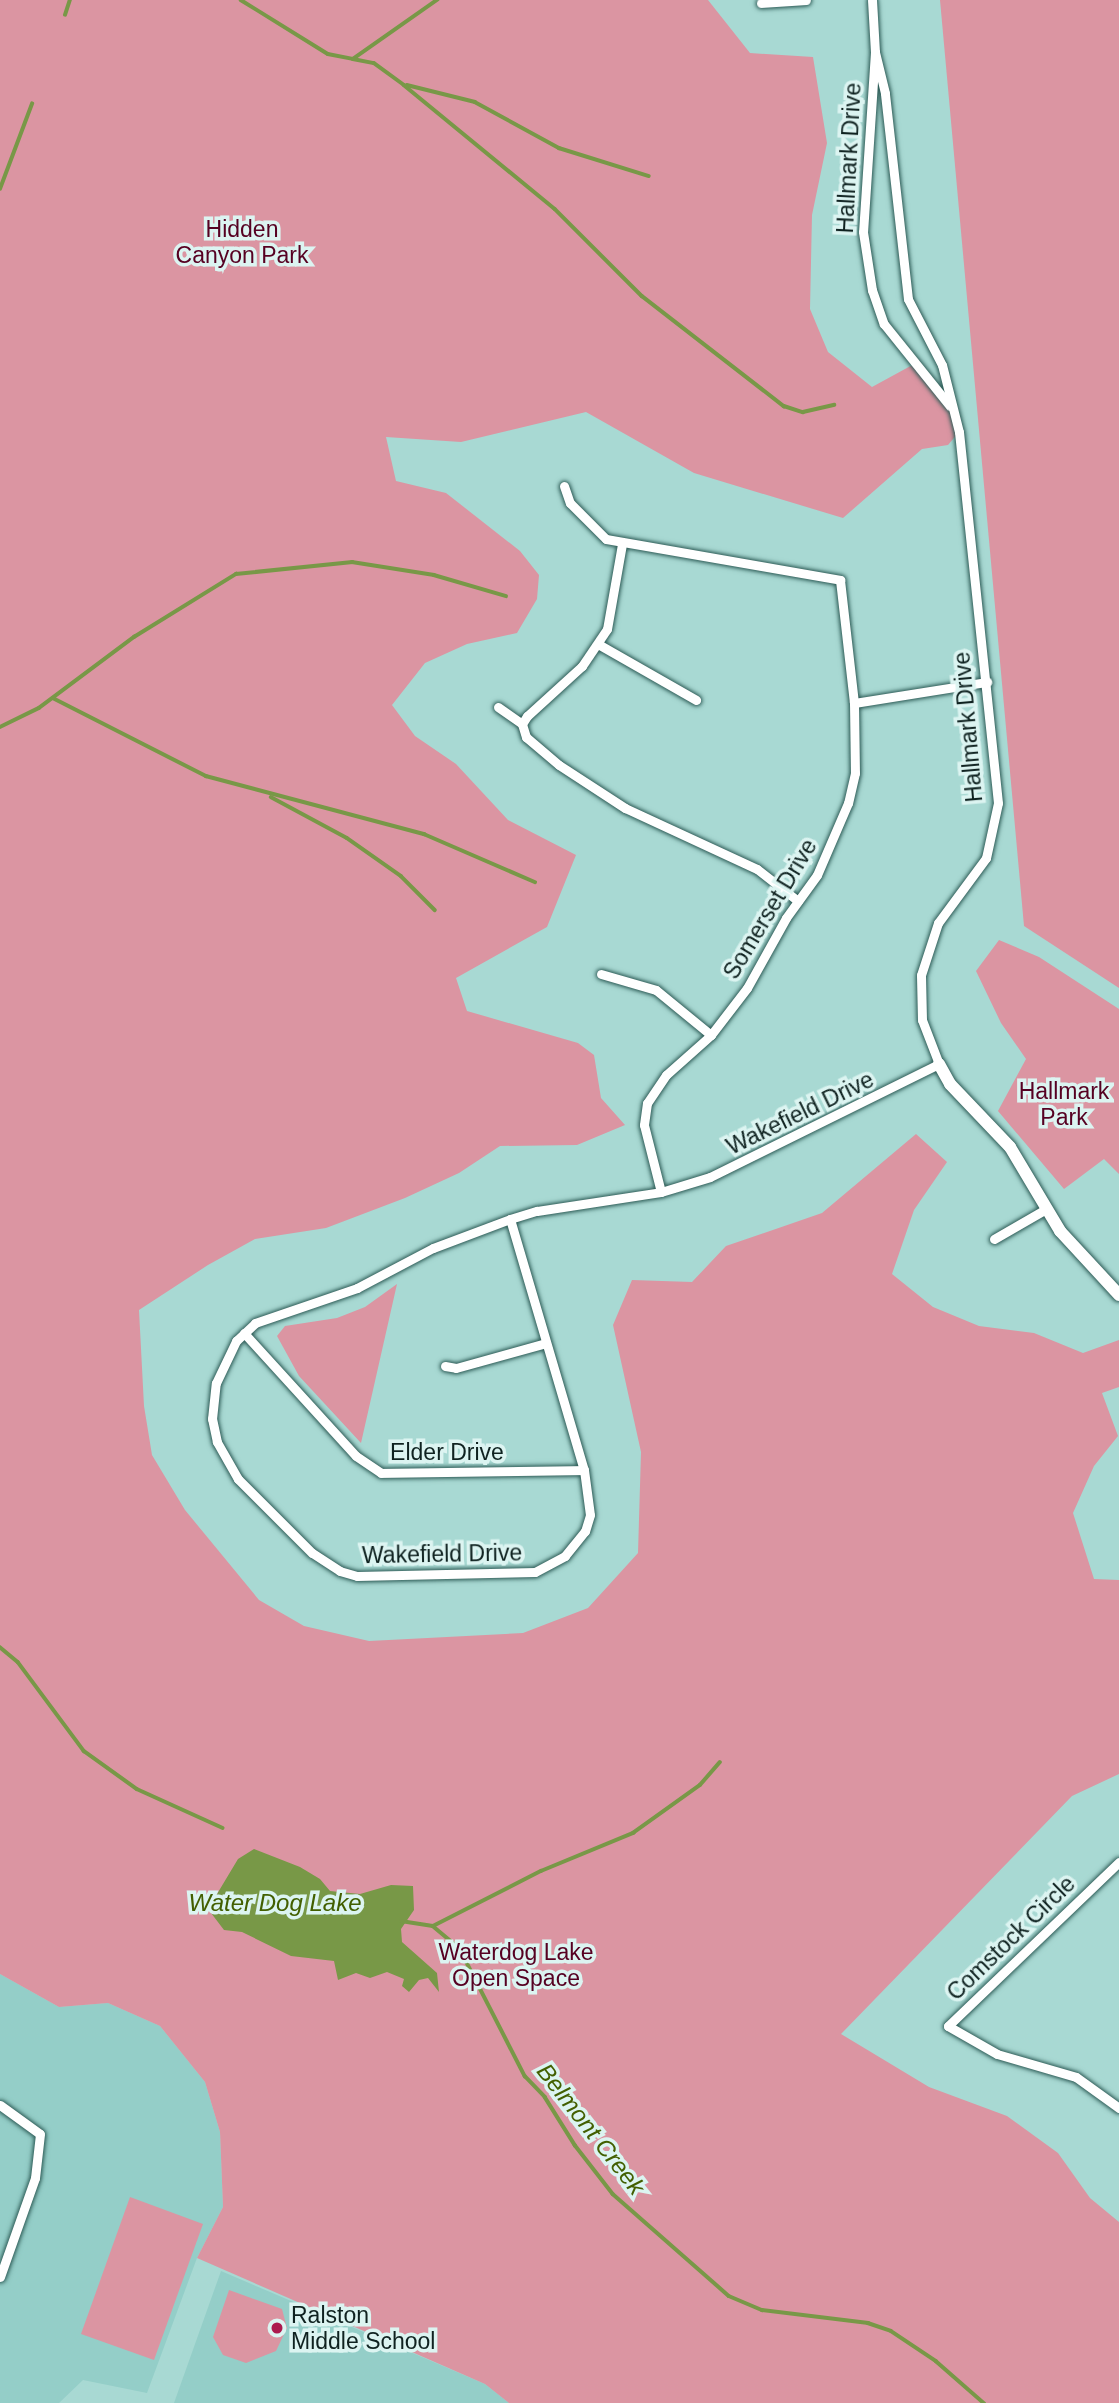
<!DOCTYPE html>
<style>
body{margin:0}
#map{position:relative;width:1119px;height:2403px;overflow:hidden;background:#a8d9d3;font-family:Arial,sans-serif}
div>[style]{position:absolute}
.built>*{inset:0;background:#94cec8}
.green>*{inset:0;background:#db95a2}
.water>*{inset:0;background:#789847}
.stream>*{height:3.5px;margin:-1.75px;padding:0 1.75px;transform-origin:1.75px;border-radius:1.75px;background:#789847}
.roads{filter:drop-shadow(0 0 2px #2d5b56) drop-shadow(0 0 2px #2d5b56)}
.street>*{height:9px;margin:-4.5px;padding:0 4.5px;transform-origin:4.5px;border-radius:4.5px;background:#fff}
.secondary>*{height:12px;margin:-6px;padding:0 6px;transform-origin:6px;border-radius:6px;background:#fff}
.dots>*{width:19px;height:19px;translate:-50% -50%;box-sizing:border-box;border:4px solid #dcf4f1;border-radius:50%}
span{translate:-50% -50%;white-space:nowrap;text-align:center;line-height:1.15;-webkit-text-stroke:7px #dcf4f1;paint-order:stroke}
.street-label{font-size:23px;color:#0f2220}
.park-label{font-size:23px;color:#560122}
.poi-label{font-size:23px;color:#0f2220}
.left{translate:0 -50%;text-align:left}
.water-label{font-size:24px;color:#425f00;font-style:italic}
</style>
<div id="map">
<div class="built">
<div style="clip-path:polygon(0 1974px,59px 2007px,108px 2003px,160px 2026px,205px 2082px,220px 2132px,223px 2207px,197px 2258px,147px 2393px,83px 2380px,59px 2403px,0 2403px)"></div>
<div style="clip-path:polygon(221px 2271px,485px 2384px,509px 2403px,174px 2403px)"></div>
</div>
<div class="green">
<div style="clip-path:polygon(0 0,708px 0,750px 53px,813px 57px,827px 143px,812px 215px,810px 309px,828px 352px,872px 387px,916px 363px,952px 408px,959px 432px,948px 445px,922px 449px,843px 518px,694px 473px,586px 412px,461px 442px,386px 437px,396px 481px,446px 493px,520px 551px,539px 575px,537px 599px,517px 633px,467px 644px,425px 663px,392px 705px,415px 736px,456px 764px,508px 820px,576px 855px,547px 927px,456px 978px,467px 1011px,578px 1043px,594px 1055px,601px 1098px,625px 1125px,577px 1145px,500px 1146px,459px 1173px,405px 1198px,326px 1228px,255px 1239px,208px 1265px,139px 1310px,144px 1406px,152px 1455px,185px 1510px,259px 1600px,304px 1626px,369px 1641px,523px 1633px,588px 1608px,638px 1553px,641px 1452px,613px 1325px,632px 1280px,692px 1282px,726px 1246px,822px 1213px,916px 1134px,947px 1162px,914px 1210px,892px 1274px,933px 1307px,979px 1326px,1034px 1333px,1083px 1353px,1119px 1340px,1119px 1387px,1102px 1393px,1118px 1436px,1094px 1466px,1073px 1513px,1094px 1579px,1119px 1580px,1119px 1774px,1072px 1796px,841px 2034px,929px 2087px,1007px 2116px,1058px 2153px,1090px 2198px,1119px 2222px,1119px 2403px,509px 2403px,485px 2384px,197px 2258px,223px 2207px,220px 2132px,205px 2082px,160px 2026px,108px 2003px,59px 2007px,0 1974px)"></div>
<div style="clip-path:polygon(940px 0,1119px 0,1119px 988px,1024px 926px)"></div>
<div style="clip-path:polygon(999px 940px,1039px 957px,1119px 1009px,1119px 1174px,1104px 1159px,1064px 1189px,998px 1111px,1026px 1059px,1001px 1023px,976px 971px)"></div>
<div style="clip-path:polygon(397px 1284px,361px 1443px,299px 1376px,277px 1336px,285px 1326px,337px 1318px,365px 1307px)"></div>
<div style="clip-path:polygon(130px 2197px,203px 2224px,154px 2360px,81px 2334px)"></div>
<div style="clip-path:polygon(229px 2290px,282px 2309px,287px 2328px,276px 2351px,246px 2363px,223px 2355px,213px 2337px)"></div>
</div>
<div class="water">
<div style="clip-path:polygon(254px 1849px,300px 1867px,320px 1879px,330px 1891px,360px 1894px,391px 1885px,413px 1886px,414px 1910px,401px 1929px,402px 1942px,437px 1973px,439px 1992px,428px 1978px,419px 1980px,409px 1992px,402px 1986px,404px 1979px,387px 1972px,370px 1978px,356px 1973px,338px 1980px,334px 1961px,291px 1956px,242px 1932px,224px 1930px,208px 1909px,238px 1859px)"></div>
</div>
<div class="stream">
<div style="left:241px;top:0;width:102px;rotate:31.8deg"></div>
<div style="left:328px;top:54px;width:25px;rotate:11deg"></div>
<div style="left:353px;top:59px;width:103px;rotate:-35.1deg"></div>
<div style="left:65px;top:15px;width:16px;rotate:-72deg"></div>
<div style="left:353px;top:59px;width:21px;rotate:11deg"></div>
<div style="left:374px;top:63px;width:37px;rotate:36deg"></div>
<div style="left:404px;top:85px;width:195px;rotate:39.4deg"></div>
<div style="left:555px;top:209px;width:123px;rotate:45deg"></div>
<div style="left:642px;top:296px;width:180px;rotate:37.8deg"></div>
<div style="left:784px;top:406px;width:20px;rotate:18deg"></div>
<div style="left:803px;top:412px;width:32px;rotate:-13deg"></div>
<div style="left:407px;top:85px;width:70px;rotate:14deg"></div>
<div style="left:475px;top:102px;width:96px;rotate:28.7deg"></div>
<div style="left:559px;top:148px;width:94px;rotate:17.3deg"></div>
<div style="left:0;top:189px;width:91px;rotate:-69.4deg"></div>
<div style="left:53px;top:698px;width:172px;rotate:27deg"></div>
<div style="left:206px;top:776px;width:226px;rotate:14.9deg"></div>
<div style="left:424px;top:834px;width:121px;rotate:23.4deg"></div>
<div style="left:0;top:727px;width:43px;rotate:-26deg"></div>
<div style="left:39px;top:708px;width:119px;rotate:-36.8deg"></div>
<div style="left:134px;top:637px;width:120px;rotate:-31.7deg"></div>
<div style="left:236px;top:574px;width:117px;rotate:-5.9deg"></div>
<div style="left:352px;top:562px;width:83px;rotate:9deg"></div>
<div style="left:434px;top:575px;width:75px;rotate:16.3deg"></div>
<div style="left:271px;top:797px;width:86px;rotate:28.3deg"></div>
<div style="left:347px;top:838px;width:66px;rotate:35.1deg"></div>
<div style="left:401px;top:876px;width:48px;rotate:45deg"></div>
<div style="left:0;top:1647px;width:23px;rotate:40deg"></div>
<div style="left:18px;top:1662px;width:111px;rotate:53.4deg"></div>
<div style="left:84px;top:1751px;width:65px;rotate:35.6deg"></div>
<div style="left:137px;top:1789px;width:94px;rotate:24.4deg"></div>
<div style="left:401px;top:1921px;width:32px;rotate:9deg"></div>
<div style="left:433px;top:1926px;width:35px;rotate:40deg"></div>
<div style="left:460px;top:1949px;width:143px;rotate:62.9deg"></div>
<div style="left:525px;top:2076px;width:29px;rotate:46deg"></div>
<div style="left:545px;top:2097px;width:57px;rotate:58deg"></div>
<div style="left:575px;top:2145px;width:62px;rotate:52.2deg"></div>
<div style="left:613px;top:2194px;width:154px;rotate:41.3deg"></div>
<div style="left:729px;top:2296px;width:36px;rotate:23deg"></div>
<div style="left:762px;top:2310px;width:107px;rotate:7deg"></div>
<div style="left:868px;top:2323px;width:24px;rotate:19deg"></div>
<div style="left:891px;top:2331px;width:54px;rotate:33.7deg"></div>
<div style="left:936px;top:2361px;width:64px;rotate:41.2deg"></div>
<div style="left:433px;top:1926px;width:121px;rotate:-27deg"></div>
<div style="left:541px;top:1871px;width:100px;rotate:-22.4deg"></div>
<div style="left:633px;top:1833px;width:82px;rotate:-35.6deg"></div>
<div style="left:700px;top:1785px;width:30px;rotate:-49deg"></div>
</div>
<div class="roads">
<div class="street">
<div style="left:872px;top:0;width:52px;rotate:86.7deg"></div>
<div style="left:875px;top:52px;width:180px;rotate:93.8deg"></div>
<div style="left:863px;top:232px;width:59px;rotate:81.2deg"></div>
<div style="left:872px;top:290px;width:36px;rotate:71deg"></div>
<div style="left:884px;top:324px;width:105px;rotate:51.2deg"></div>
<div style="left:761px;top:3px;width:45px;rotate:-3.8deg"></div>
<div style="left:564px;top:486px;width:18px;rotate:71deg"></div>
<div style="left:570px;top:503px;width:51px;rotate:45deg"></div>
<div style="left:606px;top:539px;width:238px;rotate:9.9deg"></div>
<div style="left:840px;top:580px;width:124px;rotate:83.5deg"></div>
<div style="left:854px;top:703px;width:70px;rotate:89.2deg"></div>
<div style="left:855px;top:773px;width:31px;rotate:103deg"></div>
<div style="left:848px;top:803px;width:78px;rotate:113.3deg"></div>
<div style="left:817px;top:875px;width:53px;rotate:125.8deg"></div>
<div style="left:786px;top:918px;width:80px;rotate:119.1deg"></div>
<div style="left:747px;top:988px;width:59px;rotate:127.5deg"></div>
<div style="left:711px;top:1035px;width:60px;rotate:138.4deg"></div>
<div style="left:666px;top:1075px;width:34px;rotate:124deg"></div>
<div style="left:647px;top:1103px;width:22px;rotate:98deg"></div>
<div style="left:644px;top:1125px;width:69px;rotate:75.8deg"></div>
<div style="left:622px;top:544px;width:86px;rotate:100deg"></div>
<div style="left:607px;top:629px;width:45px;rotate:124deg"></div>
<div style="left:582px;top:666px;width:74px;rotate:137.7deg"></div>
<div style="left:527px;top:716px;width:9px;rotate:122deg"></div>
<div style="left:522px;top:724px;width:14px;rotate:73deg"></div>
<div style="left:526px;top:737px;width:43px;rotate:40.3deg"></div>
<div style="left:559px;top:765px;width:79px;rotate:33.1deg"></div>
<div style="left:625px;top:808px;width:145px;rotate:24.8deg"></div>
<div style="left:757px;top:869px;width:52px;rotate:38deg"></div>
<div style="left:598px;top:644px;width:113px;rotate:29.7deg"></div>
<div style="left:854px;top:703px;width:135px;rotate:-9deg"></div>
<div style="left:498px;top:707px;width:29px;rotate:35deg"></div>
<div style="left:601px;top:974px;width:57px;rotate:16.2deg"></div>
<div style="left:656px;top:990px;width:71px;rotate:39.3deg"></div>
<div style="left:510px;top:1219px;width:262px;rotate:73.6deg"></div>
<div style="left:584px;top:1470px;width:45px;rotate:82.4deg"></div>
<div style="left:590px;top:1515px;width:17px;rotate:107deg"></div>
<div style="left:585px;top:1531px;width:32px;rotate:129deg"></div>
<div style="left:565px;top:1556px;width:34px;rotate:152deg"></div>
<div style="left:535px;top:1572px;width:178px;rotate:178.7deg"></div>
<div style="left:357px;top:1576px;width:18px;rotate:-164deg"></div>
<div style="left:340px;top:1571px;width:33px;rotate:-147deg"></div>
<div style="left:312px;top:1553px;width:105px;rotate:-135deg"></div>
<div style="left:238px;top:1479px;width:43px;rotate:-119.6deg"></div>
<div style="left:217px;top:1442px;width:24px;rotate:-102deg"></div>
<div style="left:212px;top:1419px;width:36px;rotate:-84deg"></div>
<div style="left:216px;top:1383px;width:47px;rotate:-64.5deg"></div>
<div style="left:236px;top:1341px;width:26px;rotate:-43deg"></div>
<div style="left:255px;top:1323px;width:108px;rotate:-18.9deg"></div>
<div style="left:357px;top:1288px;width:86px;rotate:-27.8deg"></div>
<div style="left:433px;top:1248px;width:82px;rotate:-20.6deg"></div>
<div style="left:510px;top:1219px;width:28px;rotate:-17deg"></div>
<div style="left:537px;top:1211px;width:125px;rotate:-8.7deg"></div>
<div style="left:661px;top:1192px;width:51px;rotate:-17deg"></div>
<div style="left:710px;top:1177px;width:255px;rotate:-26.3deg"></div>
<div style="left:939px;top:1064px;width:47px;rotate:-111.1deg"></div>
<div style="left:922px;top:1020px;width:45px;rotate:-91.3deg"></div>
<div style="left:921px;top:975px;width:55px;rotate:-71.9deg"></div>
<div style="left:938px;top:923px;width:81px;rotate:-53.6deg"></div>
<div style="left:986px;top:858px;width:56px;rotate:-77.7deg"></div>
<div style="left:998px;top:803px;width:373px;rotate:-96deg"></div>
<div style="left:959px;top:432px;width:69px;rotate:-104.2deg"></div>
<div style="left:942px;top:365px;width:74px;rotate:-117.3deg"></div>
<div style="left:908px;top:299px;width:207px;rotate:-96.4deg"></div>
<div style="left:885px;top:93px;width:42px;rotate:-103.7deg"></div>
<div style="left:994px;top:1239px;width:60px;rotate:-30deg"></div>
<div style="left:244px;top:1333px;width:166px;rotate:47.7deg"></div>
<div style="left:356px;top:1456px;width:30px;rotate:34deg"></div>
<div style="left:381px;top:1473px;width:203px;rotate:-0.8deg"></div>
<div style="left:445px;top:1366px;width:11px;rotate:10deg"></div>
<div style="left:456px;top:1368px;width:93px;rotate:-15.5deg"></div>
<div style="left:1119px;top:1862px;width:237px;rotate:136.2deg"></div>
<div style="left:948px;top:2026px;width:56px;rotate:29.7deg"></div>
<div style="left:997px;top:2054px;width:82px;rotate:16.2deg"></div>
<div style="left:1076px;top:2077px;width:53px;rotate:35.8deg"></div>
<div style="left:0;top:2105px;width:49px;rotate:35.9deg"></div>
<div style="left:40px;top:2134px;width:44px;rotate:96.5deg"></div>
<div style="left:35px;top:2178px;width:105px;rotate:109.5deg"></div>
</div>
<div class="secondary">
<div style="left:939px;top:1064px;width:23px;rotate:61deg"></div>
<div style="left:950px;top:1084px;width:87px;rotate:46.4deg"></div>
<div style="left:1010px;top:1147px;width:98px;rotate:59.2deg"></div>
<div style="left:1060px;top:1231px;width:87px;rotate:47.3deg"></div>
</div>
</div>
<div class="dots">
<div style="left:277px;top:2328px;background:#ac1a4e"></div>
</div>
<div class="street-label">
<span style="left:849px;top:158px;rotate:-87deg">Hallmark Drive</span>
<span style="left:968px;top:727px;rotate:-95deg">Hallmark Drive</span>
<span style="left:770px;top:909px;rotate:-59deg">Somerset Drive</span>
<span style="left:800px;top:1113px;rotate:-26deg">Wakefield Drive</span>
<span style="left:447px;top:1452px">Elder Drive</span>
<span style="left:442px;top:1554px;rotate:-1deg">Wakefield Drive</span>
<span style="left:1011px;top:1938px;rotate:-44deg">Comstock Circle</span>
</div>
<div class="park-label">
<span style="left:242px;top:242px">Hidden<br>Canyon Park</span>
<span style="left:1064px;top:1104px">Hallmark<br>Park</span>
<span style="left:516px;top:1965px">Waterdog Lake<br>Open Space</span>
</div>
<div class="poi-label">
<span class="left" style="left:291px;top:2328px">Ralston<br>Middle School</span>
</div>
<div class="water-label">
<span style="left:275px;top:1903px">Water Dog Lake</span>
<span style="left:591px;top:2129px;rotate:52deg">Belmont Creek</span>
</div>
</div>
